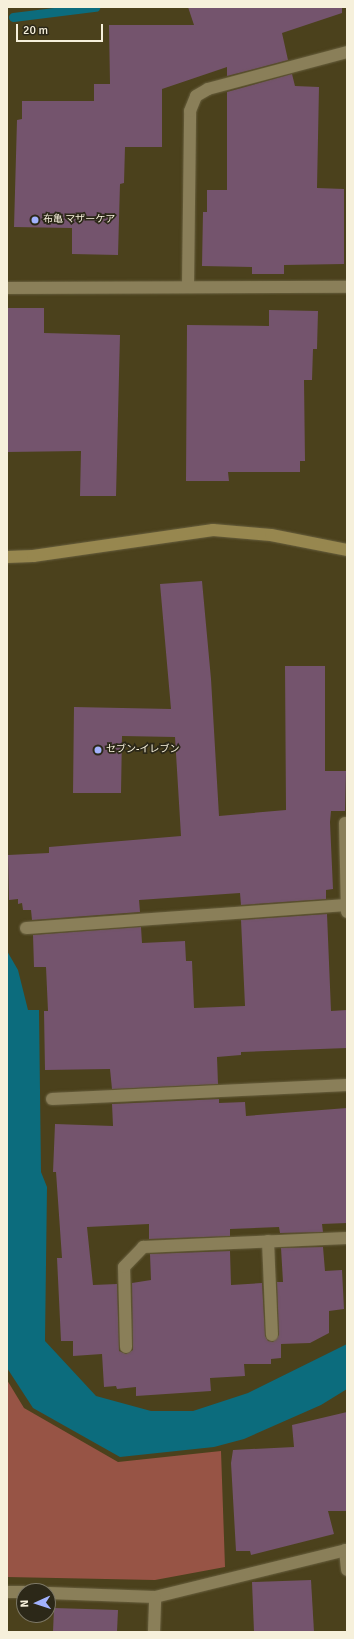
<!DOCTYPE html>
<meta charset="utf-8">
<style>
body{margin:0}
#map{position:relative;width:354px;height:1639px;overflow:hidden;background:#4b411c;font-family:Signika,"Noto Sans JP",sans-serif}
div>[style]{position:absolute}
.green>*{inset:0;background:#975445}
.water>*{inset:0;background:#0c6c7d}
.stream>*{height:9px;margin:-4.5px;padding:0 4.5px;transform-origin:4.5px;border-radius:4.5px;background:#0c6c7d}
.building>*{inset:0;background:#74546d}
.roads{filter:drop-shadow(0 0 1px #685f3e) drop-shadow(0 0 1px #685f3e)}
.street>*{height:12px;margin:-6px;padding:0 6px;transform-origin:6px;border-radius:6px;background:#8a7f59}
.secondary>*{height:12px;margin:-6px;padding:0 6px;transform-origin:6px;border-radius:6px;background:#97874f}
.dots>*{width:11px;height:11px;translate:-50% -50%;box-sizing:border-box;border:2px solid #2c2818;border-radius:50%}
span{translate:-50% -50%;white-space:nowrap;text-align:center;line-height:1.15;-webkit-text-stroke:3.5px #2c2818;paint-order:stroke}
.poi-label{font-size:10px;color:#f6f0db}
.left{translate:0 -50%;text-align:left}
.frame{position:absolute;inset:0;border:8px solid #f6f0db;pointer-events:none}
.north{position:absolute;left:16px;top:1583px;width:40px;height:40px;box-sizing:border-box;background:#2c2818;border:1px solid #7d7866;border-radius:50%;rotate:267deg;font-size:11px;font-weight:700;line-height:16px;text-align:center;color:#f6f0db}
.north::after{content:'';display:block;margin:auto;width:14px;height:18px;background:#a2b2fd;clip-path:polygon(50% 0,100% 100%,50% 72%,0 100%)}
.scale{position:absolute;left:16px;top:24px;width:87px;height:18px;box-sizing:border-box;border:2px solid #f6f0db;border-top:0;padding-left:5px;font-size:12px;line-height:14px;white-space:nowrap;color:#f6f0db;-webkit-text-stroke:3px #2c2818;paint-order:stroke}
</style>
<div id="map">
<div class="green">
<div style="clip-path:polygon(7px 1380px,24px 1408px,118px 1462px,221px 1451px,225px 1567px,155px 1580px,7px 1577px)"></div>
</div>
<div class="water">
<div style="clip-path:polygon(7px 951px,18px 970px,28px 1010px,39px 1010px,41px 1172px,47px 1187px,45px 1341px,96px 1396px,151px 1411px,193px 1411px,248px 1393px,347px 1344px,347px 1389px,321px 1405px,244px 1439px,214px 1447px,120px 1457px,33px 1408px,7px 1368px)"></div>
</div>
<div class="stream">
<div style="left:13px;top:17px;width:83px;rotate:-7deg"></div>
</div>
<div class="building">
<div style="clip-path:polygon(188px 7px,342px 7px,342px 13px,282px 33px,288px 60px,227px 76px,227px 67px,162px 89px,162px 147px,125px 147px,124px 183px,120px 184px,118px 255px,72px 254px,72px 228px,14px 227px,17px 120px,22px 119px,22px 101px,94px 101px,94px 84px,110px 84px,109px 25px,194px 25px)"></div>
<div style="clip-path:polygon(292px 74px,295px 86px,319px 87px,317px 188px,344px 189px,344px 264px,284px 265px,284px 274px,252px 274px,252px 267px,202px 266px,203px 212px,207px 212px,207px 190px,227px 190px,227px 92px)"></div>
<div style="clip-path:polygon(7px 308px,44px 308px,44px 333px,120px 335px,116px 496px,80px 496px,81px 451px,7px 452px)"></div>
<div style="clip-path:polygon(269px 310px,318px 311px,317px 349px,313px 349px,312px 380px,304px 380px,305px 461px,300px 461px,300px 472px,228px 472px,229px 481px,186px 481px,187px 325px,269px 326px)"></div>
<div style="clip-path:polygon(202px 581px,211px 679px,219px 816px,286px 810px,285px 666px,325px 666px,325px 771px,346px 771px,345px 811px,331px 811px,330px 822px,333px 889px,326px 890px,326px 899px,241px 905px,240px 893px,139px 900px,140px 912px,32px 920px,31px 910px,23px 910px,22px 903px,18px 904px,18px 899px,9px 900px,8px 855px,49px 853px,49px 847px,181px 836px,175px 737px,122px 736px,121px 793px,73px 793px,74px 707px,171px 709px,160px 584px)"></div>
<div style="clip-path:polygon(327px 914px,331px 1011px,347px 1010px,347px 1048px,241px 1052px,241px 1055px,217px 1057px,218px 1084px,112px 1089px,110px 1069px,45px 1070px,44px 1011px,48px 1011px,46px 967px,34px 967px,33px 935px,141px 927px,142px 943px,185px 941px,186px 961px,192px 961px,194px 1008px,245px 1006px,241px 920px)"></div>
<div style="clip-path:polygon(219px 1099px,219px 1103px,245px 1102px,246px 1116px,347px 1108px,347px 1223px,322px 1224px,323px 1232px,280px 1233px,279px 1227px,230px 1229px,230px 1236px,149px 1239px,149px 1224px,87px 1227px,93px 1285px,117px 1284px,119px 1351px,126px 1354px,133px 1350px,132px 1283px,151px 1280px,150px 1254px,230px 1251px,231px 1285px,262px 1283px,265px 1336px,268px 1341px,273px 1342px,279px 1335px,277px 1282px,283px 1282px,281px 1248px,323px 1247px,325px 1271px,342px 1270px,344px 1309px,329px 1311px,329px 1333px,310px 1343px,281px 1344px,281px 1358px,271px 1359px,271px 1364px,244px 1364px,245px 1376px,210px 1378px,211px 1391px,136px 1396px,136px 1387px,117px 1389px,116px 1386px,104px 1387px,102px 1354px,73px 1356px,73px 1341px,61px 1341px,57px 1258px,62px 1258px,56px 1172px,53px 1172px,55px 1124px,113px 1126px,112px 1104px)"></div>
<div style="clip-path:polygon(347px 1412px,347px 1511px,328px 1511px,334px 1534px,251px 1555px,250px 1551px,236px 1551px,231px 1463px,233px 1450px,294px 1447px,292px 1425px)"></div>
<div style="clip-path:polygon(311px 1580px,314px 1632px,254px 1632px,252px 1582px)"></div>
<div style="clip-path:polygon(54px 1608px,118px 1610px,117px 1632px,53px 1632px)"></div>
</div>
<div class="roads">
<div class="street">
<div style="left:188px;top:286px;width:175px;rotate:-89.3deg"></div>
<div style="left:190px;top:111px;width:16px;rotate:-68deg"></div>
<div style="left:196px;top:96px;width:14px;rotate:-30deg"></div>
<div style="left:208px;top:89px;width:144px;rotate:-14.9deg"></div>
<div style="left:7px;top:288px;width:340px;rotate:-0.2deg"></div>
<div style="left:345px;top:823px;width:89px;rotate:88.7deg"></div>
<div style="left:26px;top:928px;width:322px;rotate:-4.1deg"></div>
<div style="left:52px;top:1099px;width:295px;rotate:-2.7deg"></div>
<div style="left:268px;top:1241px;width:94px;rotate:87.6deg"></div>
<div style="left:126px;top:1347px;width:80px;rotate:-91.4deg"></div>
<div style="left:124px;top:1267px;width:28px;rotate:-46deg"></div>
<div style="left:143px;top:1247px;width:204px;rotate:-2.5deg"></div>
<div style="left:345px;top:1550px;width:20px;rotate:84deg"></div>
<div style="left:7px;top:1592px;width:17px"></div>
<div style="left:48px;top:1593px;width:107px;rotate:2.1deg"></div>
<div style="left:155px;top:1597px;width:198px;rotate:-13.8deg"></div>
<div style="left:154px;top:1632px;width:35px;rotate:-88deg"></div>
</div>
<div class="secondary">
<div style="left:7px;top:557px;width:26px;rotate:-2deg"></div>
<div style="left:33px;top:556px;width:182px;rotate:-8.2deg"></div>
<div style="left:213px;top:530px;width:58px;rotate:4.9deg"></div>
<div style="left:271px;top:535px;width:77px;rotate:11.2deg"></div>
</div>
</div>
<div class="dots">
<div style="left:35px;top:220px;background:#a2b2fd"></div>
<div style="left:98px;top:750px;background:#a2b2fd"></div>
</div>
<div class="poi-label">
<span class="left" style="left:43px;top:220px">布亀 マザーケア</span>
<span class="left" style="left:106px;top:750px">セブン-イレブン</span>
</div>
<div class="frame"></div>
<div class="north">N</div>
<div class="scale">20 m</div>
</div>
